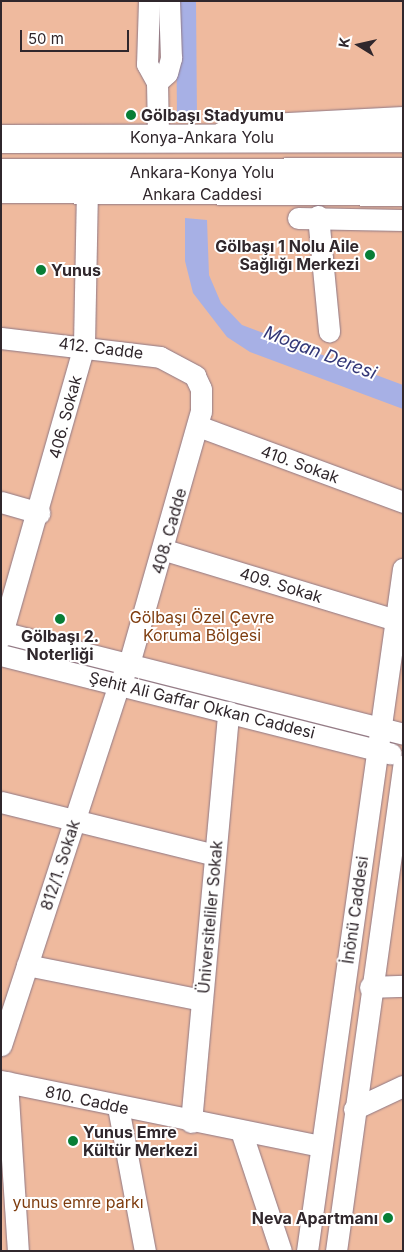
<!DOCTYPE html>
<meta charset="utf-8">
<style>
body{margin:0}
#map{position:relative;width:404px;height:1252px;overflow:hidden;background:#f1d8e6;font-family:Inter,sans-serif}
div>[style]{position:absolute}
.green>*{inset:0;background:#efba9e}
.water>*{inset:0;background:#a7b0e5}
.roads{filter:drop-shadow(0 0 1px #8e7784) drop-shadow(0 0 1px #8e7784)}
.minor>*{height:21px;margin:-10.5px;padding:0 10.5px;transform-origin:10.5px;border-radius:10.5px;background:#fff}
.highway>*{height:28px;margin:-14px;padding:0 14px;transform-origin:14px;border-radius:14px;background:#fff}
.dots>*{width:14px;height:14px;translate:-50% -50%;box-sizing:border-box;border:2px solid #fff;border-radius:50%}
span{translate:-50% -50%;white-space:nowrap;text-align:center;line-height:1.15;-webkit-text-stroke:4px #fff;paint-order:stroke}
.poi-label{font-size:16px;color:#30272c;font-weight:700}
.left{translate:0 -50%;text-align:left}
.right{translate:-100% -50%;text-align:right}
.street-label{font-size:16px;color:#30272c}
.park-label{font-size:16px;color:#7f3d0f}
.water-label{font-size:18px;color:#333777;font-style:italic}
.frame{position:absolute;inset:0;border:2px solid #30272c;pointer-events:none}
.north{position:absolute;left:334px;top:20px;width:50px;height:50px;-webkit-text-stroke:4px #fff;paint-order:stroke;rotate:280deg;font-size:14px;font-weight:700;line-height:20px;text-align:center;color:#30272c}
.north::after{content:'';display:block;margin:auto;width:18px;height:22px;background:#30272c;clip-path:polygon(50% 0,100% 100%,50% 72%,0 100%)}
.scale{position:absolute;left:20px;top:30px;width:109px;height:22px;box-sizing:border-box;border:2px solid #30272c;border-top:0;padding-left:6px;font-size:15px;line-height:18px;white-space:nowrap;color:#30272c;-webkit-text-stroke:4px #fff;paint-order:stroke}
</style>
<div id="map">
<div class="green">
<div style="clip-path:polygon(1px 1px,403px 1px,403px 1251px,1px 1251px)"></div>
</div>
<div class="water">
<div style="clip-path:polygon(176px 1px,196px 1px,197px 121px,177px 121px)"></div>
<div style="clip-path:polygon(185px 218px,207px 220px,209px 275px,221px 303px,242px 325px,403px 385px,403px 409px,250px 352px,227px 337px,193px 293px,185px 261px)"></div>
</div>
<div class="roads">
<div class="minor">
<div style="left:149px;top:1px;width:63px;rotate:91.8deg"></div>
<div style="left:147px;top:64px;width:21px;rotate:61deg"></div>
<div style="left:157px;top:82px;width:54px;rotate:88.9deg"></div>
<div style="left:157px;top:82px;width:13px;rotate:-42deg"></div>
<div style="left:167px;top:73px;width:16px;rotate:-75deg"></div>
<div style="left:171px;top:58px;width:57px;rotate:-92deg"></div>
<div style="left:222px;top:132px;width:29px;rotate:-14deg"></div>
<div style="left:250px;top:125px;width:153px;rotate:-3deg"></div>
<div style="left:1px;top:192px;width:402px;rotate:0.4deg"></div>
<div style="left:318px;top:216px;width:116px;rotate:84.5deg"></div>
<div style="left:298px;top:218px;width:105px;rotate:1.1deg"></div>
<div style="left:1px;top:338px;width:160px;rotate:6.8deg"></div>
<div style="left:160px;top:357px;width:40px;rotate:28deg"></div>
<div style="left:195px;top:376px;width:14px;rotate:65deg"></div>
<div style="left:201px;top:389px;width:22px;rotate:90deg"></div>
<div style="left:201px;top:411px;width:263px;rotate:105.9deg"></div>
<div style="left:129px;top:664px;width:22px;rotate:117deg"></div>
<div style="left:119px;top:684px;width:380px;rotate:108.1deg"></div>
<div style="left:198px;top:426px;width:219px;rotate:20.3deg"></div>
<div style="left:1px;top:502px;width:40px;rotate:16deg"></div>
<div style="left:165px;top:550px;width:241px;rotate:16.9deg"></div>
<div style="left:1px;top:632px;width:415px;rotate:14.2deg"></div>
<div style="left:1px;top:637px;width:304px;rotate:-74.1deg"></div>
<div style="left:84px;top:345px;width:151px;rotate:-88.9deg"></div>
<div style="left:1px;top:655px;width:402px;rotate:14.2deg"></div>
<div style="left:1px;top:802px;width:220px;rotate:13.9deg"></div>
<div style="left:27px;top:965px;width:178px;rotate:11.3deg"></div>
<div style="left:370px;top:987px;width:33px;rotate:-2deg"></div>
<div style="left:1px;top:1081px;width:326px;rotate:11.5deg"></div>
<div style="left:7px;top:1082px;width:169px;rotate:86.3deg"></div>
<div style="left:118px;top:1107px;width:147px;rotate:79.4deg"></div>
<div style="left:354px;top:1109px;width:54px;rotate:-25.1deg"></div>
<div style="left:191px;top:1122px;width:412px;rotate:-84.8deg"></div>
<div style="left:241px;top:1131px;width:126px;rotate:71.6deg"></div>
<div style="left:307px;top:1251px;width:689px;rotate:-81.99deg"></div>
<div style="left:336px;top:1251px;width:490px;rotate:-82.1deg"></div>
</div>
<div class="highway">
<div style="left:1px;top:139px;width:402px;rotate:-0.1deg"></div>
<div style="left:1px;top:173px;width:402px;rotate:-0.1deg"></div>
</div>
</div>
<div class="dots">
<div style="left:131px;top:115px;background:#087e36"></div>
<div style="left:370px;top:255px;background:#087e36"></div>
<div style="left:41px;top:270px;background:#087e36"></div>
<div style="left:60px;top:619px;background:#087e36"></div>
<div style="left:73px;top:1141px;background:#087e36"></div>
<div style="left:388px;top:1218px;background:#087e36"></div>
</div>
<div class="poi-label">
<span class="left" style="left:141px;top:115px">Gölbaşı Stadyumu</span>
<span class="right" style="left:359px;top:255px">Gölbaşı 1 Nolu Aile<br>Sağlığı Merkezi</span>
<span class="left" style="left:51px;top:270px">Yunus</span>
<span style="left:60px;top:645px">Gölbaşı 2.<br>Noterliği</span>
<span class="left" style="left:83px;top:1141px">Yunus Emre<br>Kültür Merkezi</span>
<span class="right" style="left:378px;top:1218px">Neva Apartmanı</span>
</div>
<div class="street-label">
<span style="left:202px;top:137px">Konya-Ankara Yolu</span>
<span style="left:202px;top:172px">Ankara-Konya Yolu</span>
<span style="left:202px;top:194px">Ankara Caddesi</span>
<span style="left:101px;top:348px;rotate:7deg">412. Cadde</span>
<span style="left:65px;top:417px;rotate:-75deg">406. Sokak</span>
<span style="left:300px;top:464px;rotate:20deg">410. Sokak</span>
<span style="left:169px;top:531px;rotate:-74deg">408. Cadde</span>
<span style="left:281px;top:585px;rotate:17deg">409. Sokak</span>
<span style="left:202px;top:705px;rotate:14deg">Şehit Ali Gaffar Okkan Caddesi</span>
<span style="left:60px;top:865px;rotate:-72deg">812/1. Sokak</span>
<span style="left:355px;top:910px;rotate:-82deg">İnönü Caddesi</span>
<span style="left:210px;top:917px;rotate:-85deg">Üniversiteliler Sokak</span>
<span style="left:87px;top:1100px;rotate:12deg">810. Cadde</span>
</div>
<div class="park-label">
<span style="left:202px;top:626px">Gölbaşı Özel Çevre<br>Koruma Bölgesi</span>
<span style="left:78px;top:1202px">yunus emre parkı</span>
</div>
<div class="water-label">
<span style="left:320px;top:353px;rotate:21deg">Mogan Deresi</span>
</div>
<div class="frame"></div>
<div class="north">K</div>
<div class="scale">50 m</div>
</div>
